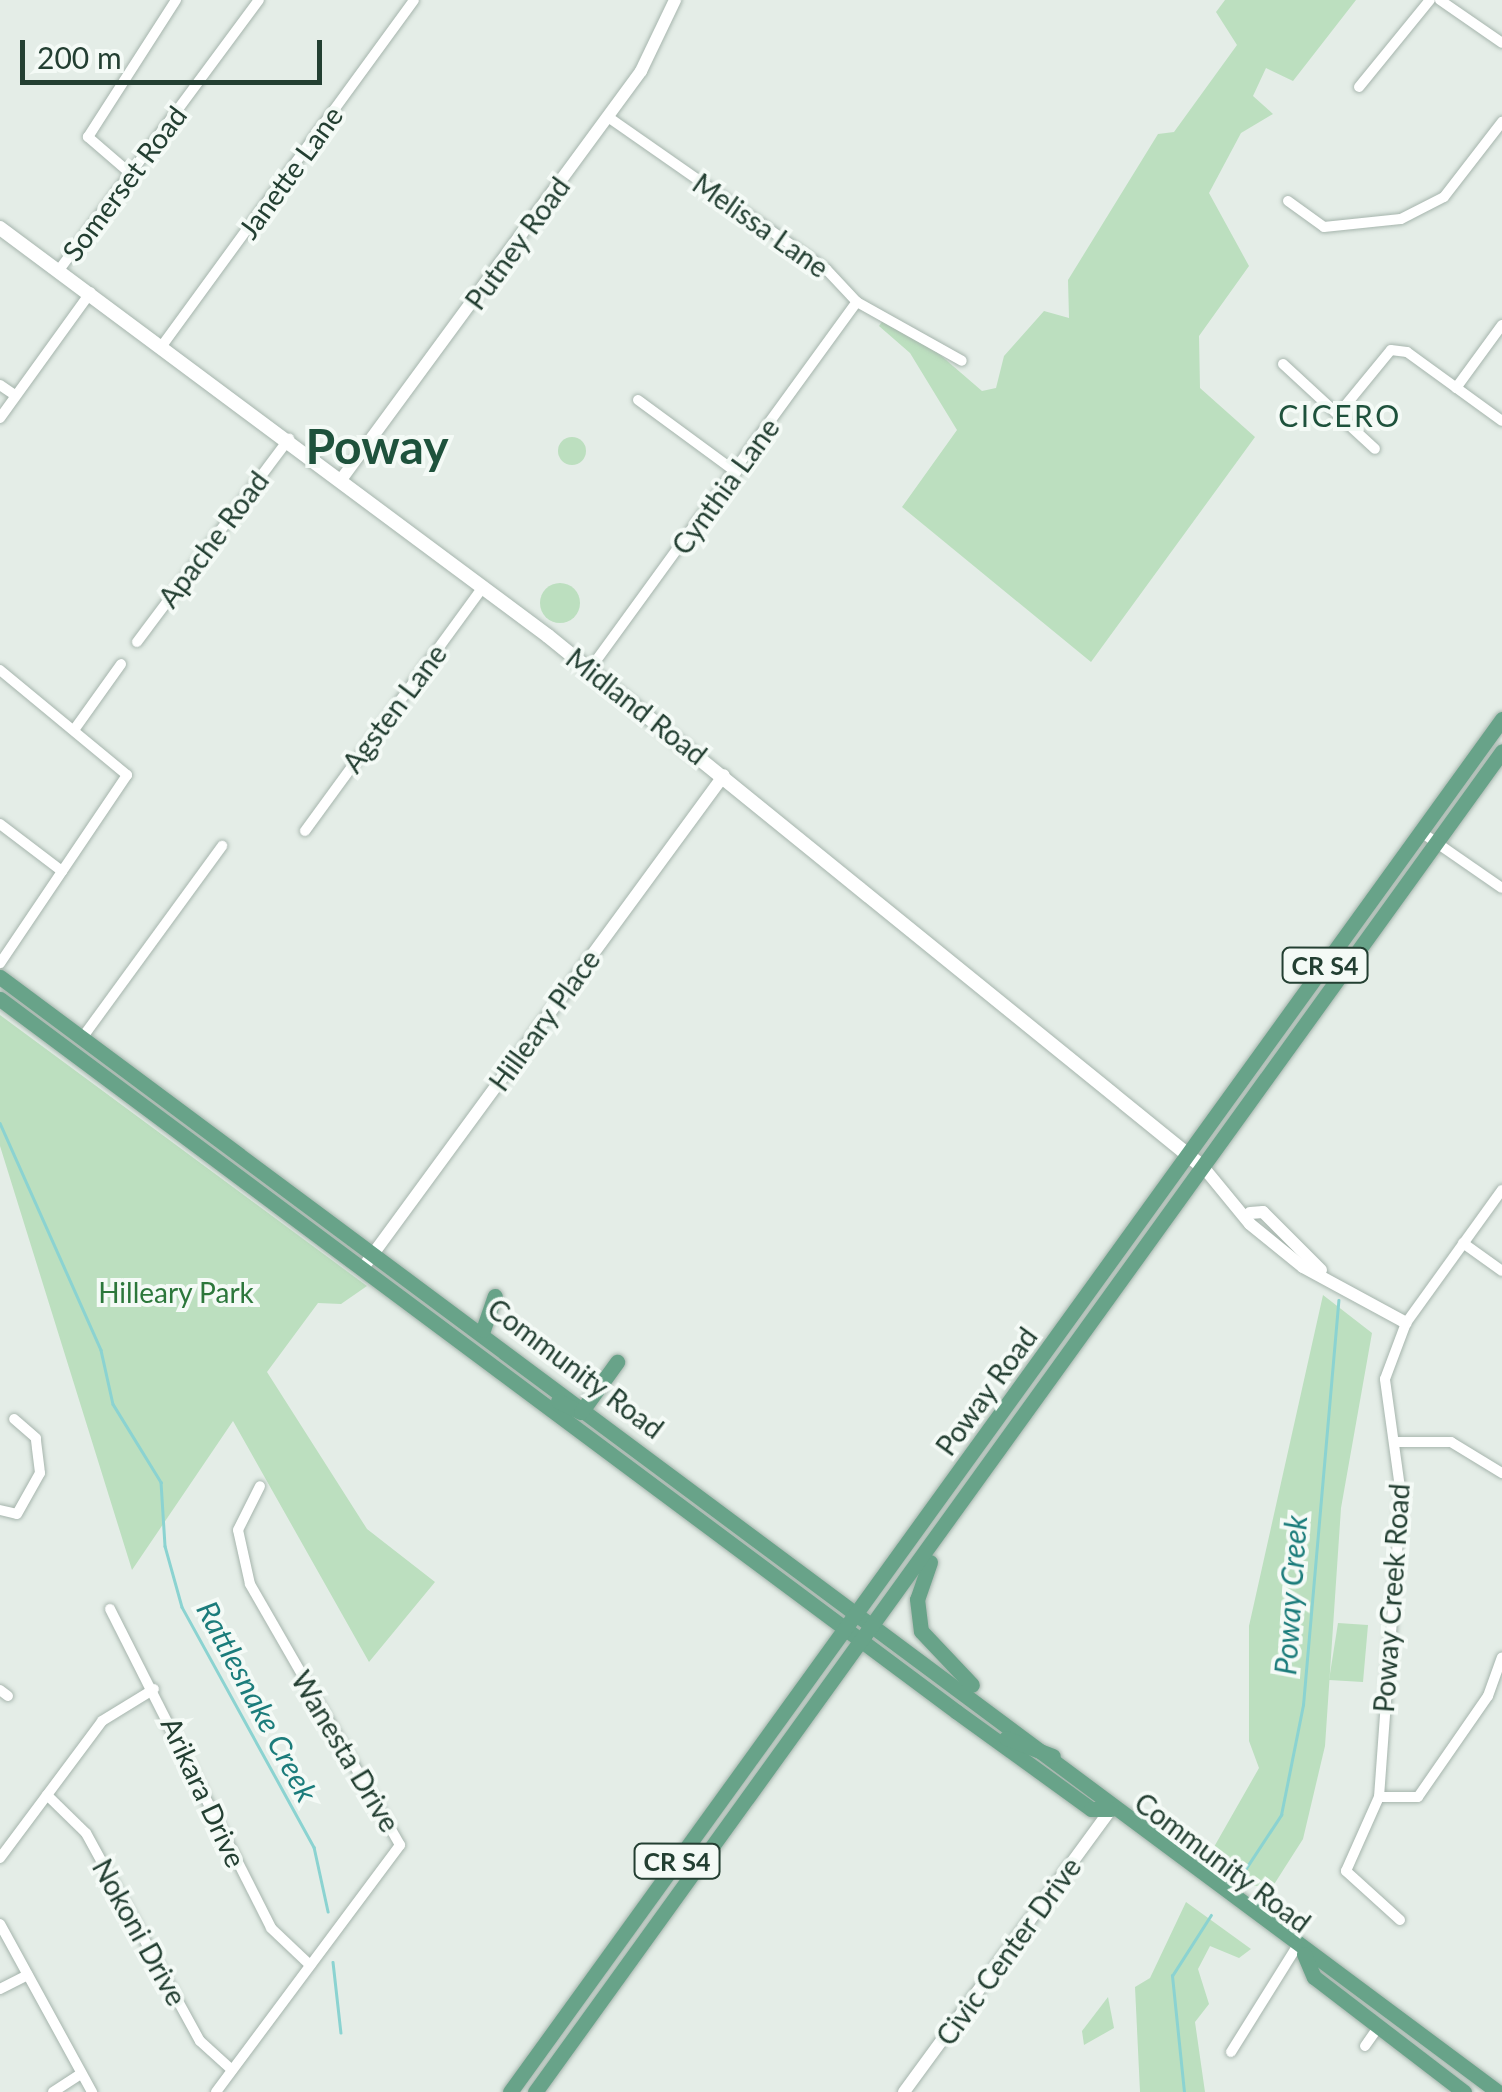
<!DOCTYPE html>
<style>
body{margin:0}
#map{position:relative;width:1502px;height:2092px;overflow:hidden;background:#e4ede7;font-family:Lato,sans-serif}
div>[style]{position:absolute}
.green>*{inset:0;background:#bcdfbf}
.round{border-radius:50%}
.stream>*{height:2.5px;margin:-1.25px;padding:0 1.25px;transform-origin:1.25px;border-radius:1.25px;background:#8bd3d1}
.roads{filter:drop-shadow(0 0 2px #a6b5ad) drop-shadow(0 0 2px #a6b5ad)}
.minor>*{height:10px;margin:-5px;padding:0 5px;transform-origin:5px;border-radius:5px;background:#fff}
.tertiary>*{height:12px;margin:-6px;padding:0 6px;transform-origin:6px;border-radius:6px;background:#fff}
.secondary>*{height:14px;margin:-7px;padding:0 7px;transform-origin:7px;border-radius:7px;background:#fff}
.primary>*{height:15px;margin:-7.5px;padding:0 7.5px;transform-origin:7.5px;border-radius:7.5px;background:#68a389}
span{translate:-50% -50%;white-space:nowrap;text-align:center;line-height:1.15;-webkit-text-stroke:8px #f4faf6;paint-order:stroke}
.shield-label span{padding:2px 8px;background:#f4faf6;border:2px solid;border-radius:8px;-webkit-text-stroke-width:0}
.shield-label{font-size:25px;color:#233f32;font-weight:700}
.street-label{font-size:28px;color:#233f32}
.park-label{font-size:28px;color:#2c773b}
.neighbourhood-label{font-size:30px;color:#1e523c;letter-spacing:2.5px}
.water-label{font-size:30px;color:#1b7c7b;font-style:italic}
.town-label{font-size:48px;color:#1e523c;font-weight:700}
.scale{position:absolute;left:20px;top:40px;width:302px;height:45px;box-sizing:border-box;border:5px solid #233f32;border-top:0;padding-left:12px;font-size:30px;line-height:35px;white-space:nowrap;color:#233f32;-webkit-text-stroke:8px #f4faf6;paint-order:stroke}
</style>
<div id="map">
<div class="green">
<div style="clip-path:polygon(1225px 0,1356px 0,1293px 81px,1266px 68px,1253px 96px,1273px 114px,1241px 133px,1209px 193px,1249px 266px,1199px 336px,1200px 388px,1255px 437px,1091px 662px,902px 507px,957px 430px,910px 353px,879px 326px,884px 319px,924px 341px,982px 391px,996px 388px,1004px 356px,1044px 311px,1069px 318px,1068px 280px,1158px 134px,1174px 132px,1237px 45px,1216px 12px)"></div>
<div class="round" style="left:558px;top:437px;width:28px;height:28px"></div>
<div class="round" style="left:540px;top:583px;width:40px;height:40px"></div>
<div style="clip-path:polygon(0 1015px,367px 1286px,341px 1304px,318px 1303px,267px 1372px,367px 1529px,435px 1582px,369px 1662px,233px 1421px,132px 1570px,0 1146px)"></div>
<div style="clip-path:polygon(1323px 1295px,1372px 1333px,1341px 1508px,1325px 1746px,1303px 1839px,1273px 1886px,1246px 1886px,1210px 1854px,1259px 1768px,1249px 1741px,1249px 1626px)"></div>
<div style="clip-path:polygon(1338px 1623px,1368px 1625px,1363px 1682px,1329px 1680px)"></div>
<div style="clip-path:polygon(1186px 1902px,1251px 1949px,1239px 1958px,1210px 1946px,1198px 1969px,1209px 2004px,1195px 2022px,1205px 2092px,1140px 2092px,1135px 1987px,1150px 1978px)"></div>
<div style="clip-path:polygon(1108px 1997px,1114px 2028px,1084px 2045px,1082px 2031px)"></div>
</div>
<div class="stream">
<div style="left:0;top:1123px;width:248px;rotate:66deg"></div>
<div style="left:101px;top:1350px;width:55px;rotate:77.5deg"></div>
<div style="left:113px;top:1404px;width:92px;rotate:58.4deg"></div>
<div style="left:161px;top:1482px;width:64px;rotate:86.4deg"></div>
<div style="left:165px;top:1546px;width:63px;rotate:74.4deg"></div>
<div style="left:182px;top:1607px;width:274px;rotate:61.2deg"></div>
<div style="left:314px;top:1847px;width:66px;rotate:77.7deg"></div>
<div style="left:1239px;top:1879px;width:77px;rotate:-56.7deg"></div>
<div style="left:1281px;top:1815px;width:112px;rotate:-78.7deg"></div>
<div style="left:1303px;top:1705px;width:406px;rotate:-85deg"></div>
<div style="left:333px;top:1962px;width:71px;rotate:83.6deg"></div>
<div style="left:1184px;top:2092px;width:117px;rotate:-95.9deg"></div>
<div style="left:1172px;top:1976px;width:72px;rotate:-57.4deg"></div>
</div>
<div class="roads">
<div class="minor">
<div style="left:1440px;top:0;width:75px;rotate:34.7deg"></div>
<div style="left:1359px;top:87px;width:112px;rotate:-50.8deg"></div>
<div style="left:608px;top:117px;width:266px;rotate:34.9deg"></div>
<div style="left:826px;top:269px;width:45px;rotate:46.8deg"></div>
<div style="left:857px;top:302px;width:120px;rotate:29.3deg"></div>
<div style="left:131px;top:174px;width:57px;rotate:-139.3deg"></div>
<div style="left:88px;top:137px;width:163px;rotate:-57.3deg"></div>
<div style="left:1288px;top:201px;width:44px;rotate:35.8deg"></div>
<div style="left:1324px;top:227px;width:77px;rotate:-5.9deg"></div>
<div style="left:1401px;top:219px;width:48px;rotate:-27.1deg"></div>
<div style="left:1444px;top:197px;width:95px;rotate:-52.3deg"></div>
<div style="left:59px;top:270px;width:336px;rotate:-53.5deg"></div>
<div style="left:164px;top:343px;width:424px;rotate:-53.9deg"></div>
<div style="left:1283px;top:364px;width:125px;rotate:42.7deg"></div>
<div style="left:0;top:385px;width:18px;rotate:34deg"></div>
<div style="left:1456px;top:388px;width:78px;rotate:-53.9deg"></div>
<div style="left:638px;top:400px;width:122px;rotate:36.3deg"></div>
<div style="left:1340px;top:412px;width:80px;rotate:-50.6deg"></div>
<div style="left:1391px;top:350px;width:16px;rotate:7deg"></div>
<div style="left:1407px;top:352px;width:117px;rotate:36deg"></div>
<div style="left:0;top:418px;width:155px;rotate:-54.2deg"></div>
<div style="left:137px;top:642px;width:254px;rotate:-53.2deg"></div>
<div style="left:590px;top:669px;width:454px;rotate:-54deg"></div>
<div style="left:0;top:670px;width:165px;rotate:39.6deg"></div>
<div style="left:127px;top:775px;width:227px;rotate:124deg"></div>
<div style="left:74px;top:730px;width:81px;rotate:-54.5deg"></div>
<div style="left:0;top:824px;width:78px;rotate:37.2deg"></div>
<div style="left:305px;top:831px;width:302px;rotate:-53.9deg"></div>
<div style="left:1421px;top:832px;width:98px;rotate:34.7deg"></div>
<div style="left:85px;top:1034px;width:233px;rotate:-53.9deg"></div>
<div style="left:1463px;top:1243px;width:48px;rotate:35.7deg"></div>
<div style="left:1394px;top:1442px;width:57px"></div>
<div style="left:1451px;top:1442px;width:60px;rotate:31.3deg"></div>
<div style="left:0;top:1510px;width:17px;rotate:13deg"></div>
<div style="left:17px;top:1514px;width:47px;rotate:-60.7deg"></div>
<div style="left:40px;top:1473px;width:35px;rotate:-97deg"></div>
<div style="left:36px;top:1438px;width:29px;rotate:-139deg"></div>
<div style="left:110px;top:1609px;width:357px;rotate:63.2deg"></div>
<div style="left:271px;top:1928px;width:54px;rotate:43.5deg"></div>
<div style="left:0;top:1690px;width:10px;rotate:37deg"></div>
<div style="left:47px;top:1795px;width:54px;rotate:44.3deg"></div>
<div style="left:86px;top:1833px;width:237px;rotate:61.3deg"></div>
<div style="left:200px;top:2041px;width:43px;rotate:42.2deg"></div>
<div style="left:1379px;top:1797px;width:39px"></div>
<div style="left:1418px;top:1797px;width:123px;rotate:-55.3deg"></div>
<div style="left:1488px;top:1696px;width:41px;rotate:-70.3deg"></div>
<div style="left:0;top:1858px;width:171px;rotate:-53.3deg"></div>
<div style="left:102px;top:1721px;width:61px;rotate:-31.6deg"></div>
<div style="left:1400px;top:1920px;width:73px;rotate:-137.8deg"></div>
<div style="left:1346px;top:1871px;width:81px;rotate:-66deg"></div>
<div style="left:1379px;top:1797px;width:303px;rotate:-85.8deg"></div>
<div style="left:1401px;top:1495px;width:117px;rotate:-97.9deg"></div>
<div style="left:1385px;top:1379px;width:60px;rotate:-69.4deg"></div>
<div style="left:1406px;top:1323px;width:164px;rotate:-54.2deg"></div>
<div style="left:0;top:1924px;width:192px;rotate:61.3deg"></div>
<div style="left:0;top:1989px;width:31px;rotate:-27deg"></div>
<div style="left:1365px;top:2046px;width:24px;rotate:-55deg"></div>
<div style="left:1231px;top:2052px;width:123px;rotate:-58deg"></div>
<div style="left:53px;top:2092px;width:33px;rotate:-33deg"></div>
<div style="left:216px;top:2092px;width:308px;rotate:-53.3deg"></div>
<div style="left:400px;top:1845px;width:301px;rotate:-119.9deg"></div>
<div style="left:250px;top:1584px;width:55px;rotate:-102.5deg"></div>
<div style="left:238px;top:1530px;width:49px;rotate:-63.4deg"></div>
</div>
<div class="tertiary">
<div style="left:343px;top:477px;width:504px;rotate:-53.72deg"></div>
<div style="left:641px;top:71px;width:79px;rotate:-64.4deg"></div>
<div style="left:1204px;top:1168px;width:72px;rotate:50.6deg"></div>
<div style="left:1250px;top:1224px;width:68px;rotate:39.1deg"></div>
<div style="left:1303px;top:1267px;width:117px;rotate:28.5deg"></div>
<div style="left:1250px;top:1213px;width:13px;rotate:-4deg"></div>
<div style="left:1263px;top:1212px;width:82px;rotate:45deg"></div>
<div style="left:365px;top:1265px;width:607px;rotate:-53.77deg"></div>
<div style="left:904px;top:2092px;width:351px;rotate:-53.8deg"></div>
</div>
<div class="secondary">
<div style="left:0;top:228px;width:683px;rotate:36.67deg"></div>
<div style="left:548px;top:636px;width:845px;rotate:39.04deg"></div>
</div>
<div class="primary">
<div style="left:0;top:977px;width:1867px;rotate:36.66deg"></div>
<div style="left:0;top:999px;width:1193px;rotate:36.69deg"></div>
<div style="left:957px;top:1712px;width:165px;rotate:35.9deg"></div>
<div style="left:1091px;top:1809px;width:20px"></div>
<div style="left:483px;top:1330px;width:36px;rotate:-71deg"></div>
<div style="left:558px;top:1401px;width:25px;rotate:26deg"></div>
<div style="left:581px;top:1412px;width:62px;rotate:-54.2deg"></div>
<div style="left:930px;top:1562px;width:39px;rotate:109deg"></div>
<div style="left:917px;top:1599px;width:32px;rotate:83deg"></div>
<div style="left:921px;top:1631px;width:74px;rotate:46.6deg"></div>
<div style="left:1006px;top:1738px;width:50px;rotate:21deg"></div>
<div style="left:1304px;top:1954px;width:25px;rotate:67deg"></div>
<div style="left:1314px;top:1977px;width:189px;rotate:37.5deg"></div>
<div style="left:510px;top:2092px;width:1694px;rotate:-54.15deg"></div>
<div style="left:535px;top:2092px;width:1653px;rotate:-54.2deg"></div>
</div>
</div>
<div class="shield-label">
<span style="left:1325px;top:965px">CR S4</span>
<span style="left:677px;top:1861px">CR S4</span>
</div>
<div class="street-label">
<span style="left:290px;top:172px;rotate:-54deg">Janette Lane</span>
<span style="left:124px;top:183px;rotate:-53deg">Somerset Road</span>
<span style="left:761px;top:225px;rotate:35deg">Melissa Lane</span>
<span style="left:517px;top:243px;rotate:-54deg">Putney Road</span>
<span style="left:725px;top:486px;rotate:-54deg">Cynthia Lane</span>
<span style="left:213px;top:539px;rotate:-53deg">Apache Road</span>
<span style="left:637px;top:706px;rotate:38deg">Midland Road</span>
<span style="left:394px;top:708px;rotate:-53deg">Agsten Lane</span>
<span style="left:544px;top:1020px;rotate:-54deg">Hilleary Place</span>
<span style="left:576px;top:1368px;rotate:37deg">Community Road</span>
<span style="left:986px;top:1391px;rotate:-54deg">Poway Road</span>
<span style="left:1391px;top:1598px;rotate:-86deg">Poway Creek Road</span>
<span style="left:346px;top:1751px;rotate:59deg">Wanesta Drive</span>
<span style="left:204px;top:1792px;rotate:65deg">Arikara Drive</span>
<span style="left:1223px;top:1862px;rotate:37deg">Community Road</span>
<span style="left:140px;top:1932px;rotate:61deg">Nokoni Drive</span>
<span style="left:1008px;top:1951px;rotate:-54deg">Civic Center Drive</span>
</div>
<div class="park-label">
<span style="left:176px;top:1292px">Hilleary Park</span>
</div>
<div class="neighbourhood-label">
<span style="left:1340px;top:415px">CICERO</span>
</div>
<div class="water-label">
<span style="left:1290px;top:1595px;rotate:-86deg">Poway Creek</span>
<span style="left:258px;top:1701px;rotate:62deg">Rattlesnake Creek</span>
</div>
<div class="town-label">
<span style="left:377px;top:446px">Poway</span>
</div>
<div class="scale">200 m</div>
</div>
